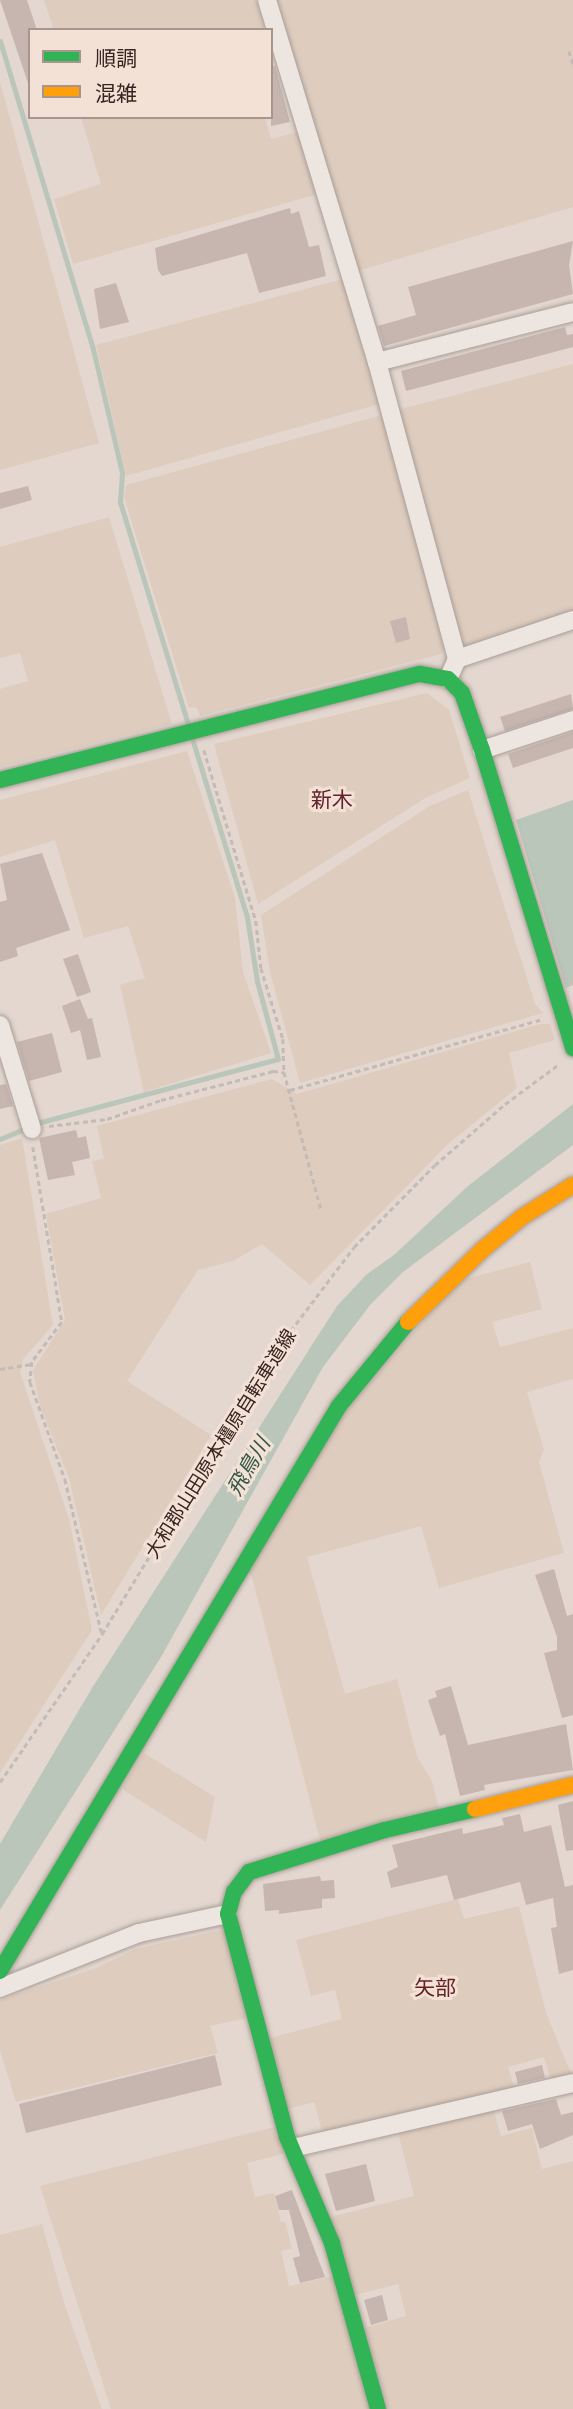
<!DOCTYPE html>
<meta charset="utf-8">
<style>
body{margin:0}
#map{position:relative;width:573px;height:2409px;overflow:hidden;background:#e3d7cf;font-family:"IBM Plex Serif","Noto Sans JP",serif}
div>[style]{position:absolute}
.farmland>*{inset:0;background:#decdbe}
.water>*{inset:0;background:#bac6ba}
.stream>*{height:5px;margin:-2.5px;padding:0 2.5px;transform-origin:2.5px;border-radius:2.5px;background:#bac6ba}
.building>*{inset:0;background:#c7b5b0}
.path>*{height:2.5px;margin-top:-1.25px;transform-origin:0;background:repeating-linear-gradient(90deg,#c4bbb6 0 5px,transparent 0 8.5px)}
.roads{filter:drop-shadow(0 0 2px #a99d97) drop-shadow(0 0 2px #a99d97)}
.street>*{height:18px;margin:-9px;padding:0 9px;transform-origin:9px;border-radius:9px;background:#ece5e0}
.fast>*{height:16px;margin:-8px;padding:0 8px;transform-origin:8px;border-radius:8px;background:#30b455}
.slow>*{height:16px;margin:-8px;padding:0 8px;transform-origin:8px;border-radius:8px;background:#ff9f0a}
span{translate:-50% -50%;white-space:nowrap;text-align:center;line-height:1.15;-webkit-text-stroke:6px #f3e1d6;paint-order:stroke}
.street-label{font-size:19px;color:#372420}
.neighbourhood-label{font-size:21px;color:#612229}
.water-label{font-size:21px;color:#305647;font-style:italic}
.legend{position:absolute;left:28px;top:28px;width:245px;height:91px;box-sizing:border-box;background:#f3e1d6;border:2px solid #a8958d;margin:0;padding:9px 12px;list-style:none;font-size:21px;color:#372420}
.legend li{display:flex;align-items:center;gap:14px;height:35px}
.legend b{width:35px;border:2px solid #a8958d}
</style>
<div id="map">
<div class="farmland">
<div style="clip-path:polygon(44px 0,256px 0,265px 30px,54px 30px)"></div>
<div style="clip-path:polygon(276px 0,573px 0,573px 207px,358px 271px)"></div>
<div style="clip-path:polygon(0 82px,99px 443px,0 470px)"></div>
<div style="clip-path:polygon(81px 117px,265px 117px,271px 139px,297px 132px,318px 194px,73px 264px,54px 199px,101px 184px)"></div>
<div style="clip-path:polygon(343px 279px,379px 404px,126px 476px,96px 345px)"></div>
<div style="clip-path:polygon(573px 364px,573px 615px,464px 651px,398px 410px)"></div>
<div style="clip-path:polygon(382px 415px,444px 648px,441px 654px,200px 716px,196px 707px,189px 708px,124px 497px,126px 485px)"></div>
<div style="clip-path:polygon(109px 517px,172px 724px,0 767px,0 689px,28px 681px,20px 653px,0 658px,0 547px)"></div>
<div style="clip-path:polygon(427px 693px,449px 710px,470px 778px,427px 797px,258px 904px,214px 744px)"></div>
<div style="clip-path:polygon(187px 751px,235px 898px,243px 972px,271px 1053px,144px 1092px,120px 985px,145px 978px,128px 926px,84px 938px,55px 840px,0 857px,0 800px)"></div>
<div style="clip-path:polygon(468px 790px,535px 1004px,543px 1013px,300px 1083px,270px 972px,261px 915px,430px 806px)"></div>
<div style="clip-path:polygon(540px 1024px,550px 1024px,555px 1040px,509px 1053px,517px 1088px,449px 1143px,310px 1285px,262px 1244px,233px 1261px,198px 1270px,127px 1381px,211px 1435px,101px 1615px,69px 1478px,40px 1406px,33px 1370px,65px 1320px,46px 1214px,101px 1198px,92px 1161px,104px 1159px,97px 1126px,272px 1079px,297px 1094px)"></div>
<div style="clip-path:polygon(22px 1138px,53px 1325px,23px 1359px,20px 1372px,69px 1519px,92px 1630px,0 1773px,0 1145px)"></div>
<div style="clip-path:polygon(530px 1262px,542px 1309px,492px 1322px,500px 1347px,573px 1328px,573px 1379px,527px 1392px,544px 1450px,539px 1462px,564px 1553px,439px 1588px,421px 1526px,307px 1557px,345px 1694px,397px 1679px,417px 1756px,432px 1781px,439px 1809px,321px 1844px,252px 1577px,245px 1567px,328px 1432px,458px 1281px)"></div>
<div style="clip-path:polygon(144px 1753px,215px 1797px,206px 1842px,125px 1791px,123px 1787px)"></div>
<div style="clip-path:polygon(458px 1899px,464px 1919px,519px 1906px,546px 2013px,573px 2078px,552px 2083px,544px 2057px,508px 2067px,515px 2091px,323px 2135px,314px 2102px,287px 2109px,270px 2038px,342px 2019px,335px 1990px,311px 1996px,296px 1940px)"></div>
<div style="clip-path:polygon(226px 1929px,251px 2017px,210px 2026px,218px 2053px,16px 2102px,0 2050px,0 2000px,96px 1968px,135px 1949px)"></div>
<div style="clip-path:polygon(492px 2105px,501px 2136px,532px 2128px,542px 2169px,573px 2161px,573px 2409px,389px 2409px,364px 2328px,406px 2316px,398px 2284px,355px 2295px,330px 2217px,414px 2196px,397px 2128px)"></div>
<div style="clip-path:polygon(278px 2126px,286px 2153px,247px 2163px,255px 2197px,274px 2193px,281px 2222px,285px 2222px,292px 2248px,281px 2251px,289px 2286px,333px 2276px,373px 2409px,111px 2409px,40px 2186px)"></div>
<div style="clip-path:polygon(42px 2224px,65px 2306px,102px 2409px,0 2409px,0 2235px)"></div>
</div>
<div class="water">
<div style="clip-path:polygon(573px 800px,573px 985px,566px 988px,516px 820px)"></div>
<div style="clip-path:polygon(573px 1104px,573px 1145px,403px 1272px,370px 1305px,323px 1367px,161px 1657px,0 1910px,0 1844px,92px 1688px,337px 1306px,366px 1275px,394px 1255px,468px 1186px)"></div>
</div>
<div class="stream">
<div style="left:0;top:41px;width:322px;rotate:73.2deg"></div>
<div style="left:93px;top:349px;width:127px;rotate:76.8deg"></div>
<div style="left:122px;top:473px;width:29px;rotate:94deg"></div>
<div style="left:120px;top:502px;width:233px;rotate:73deg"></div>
<div style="left:0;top:1139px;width:44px;rotate:-22.5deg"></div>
<div style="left:41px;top:1122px;width:245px;rotate:-14.9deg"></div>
<div style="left:278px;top:1059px;width:81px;rotate:-105.1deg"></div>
<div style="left:257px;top:981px;width:65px;rotate:-98.9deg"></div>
<div style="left:247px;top:917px;width:184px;rotate:-107.1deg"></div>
</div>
<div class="building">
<div style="clip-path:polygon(0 0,27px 0,37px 30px,30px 30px,30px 89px)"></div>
<div style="clip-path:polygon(271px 66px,275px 66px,290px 122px,271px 126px)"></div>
<div style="clip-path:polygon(290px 208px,291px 214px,299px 211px,309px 247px,319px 245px,326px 276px,259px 293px,247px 253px,162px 276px,158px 270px,155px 248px)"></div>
<div style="clip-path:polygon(573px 241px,569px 265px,573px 294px,384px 346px,378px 326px,416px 315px,408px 287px)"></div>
<div style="clip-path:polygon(116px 283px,129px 322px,100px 329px,94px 289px)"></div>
<div style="clip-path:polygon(565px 327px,567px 335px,573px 334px,573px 347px,406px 391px,401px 371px)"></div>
<div style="clip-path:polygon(28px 486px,32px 500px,0 509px,0 493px)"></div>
<div style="clip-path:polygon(406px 617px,410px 639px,396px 643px,390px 621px)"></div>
<div style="clip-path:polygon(571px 694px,573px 709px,505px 731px,500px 717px)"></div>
<div style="clip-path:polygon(573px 732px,573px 748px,513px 768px,508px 754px)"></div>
<div style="clip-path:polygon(42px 853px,70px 930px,16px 948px,18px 956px,0 962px,0 902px,7px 900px,0 864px)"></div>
<div style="clip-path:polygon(78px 954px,91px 992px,77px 997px,63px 959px)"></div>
<div style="clip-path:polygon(80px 999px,88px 1019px,92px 1018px,101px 1057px,87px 1060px,80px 1030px,71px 1033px,62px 1006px)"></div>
<div style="clip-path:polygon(52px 1033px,62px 1072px,29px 1081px,17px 1042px)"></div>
<div style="clip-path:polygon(6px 1084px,13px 1106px,0 1109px,0 1085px)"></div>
<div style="clip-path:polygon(76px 1130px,78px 1138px,86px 1136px,90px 1158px,72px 1162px,75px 1175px,48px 1180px,39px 1138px)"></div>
<div style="clip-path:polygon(554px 1569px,567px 1616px,573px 1614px,573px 1715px,562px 1718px,544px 1653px,557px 1650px,557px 1637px,535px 1575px)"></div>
<div style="clip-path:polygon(451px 1686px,468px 1745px,566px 1724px,573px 1770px,484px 1785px,485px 1790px,460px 1796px,445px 1734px,440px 1736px,428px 1700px,437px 1697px,435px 1691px)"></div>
<div style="clip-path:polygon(573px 1801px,573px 1850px,566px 1851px,558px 1805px)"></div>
<div style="clip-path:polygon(520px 1814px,524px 1832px,551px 1825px,565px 1887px,573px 1885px,573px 1970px,559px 1974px,551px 1928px,557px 1927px,553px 1898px,526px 1905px,520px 1882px,454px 1900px,447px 1875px,391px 1888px,387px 1872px,398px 1867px,392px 1845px,462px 1828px,463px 1834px,504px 1825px,502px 1818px)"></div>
<div style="clip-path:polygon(320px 1876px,321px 1881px,334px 1880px,335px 1898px,322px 1899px,322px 1908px,279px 1914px,279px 1910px,265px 1911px,263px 1884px)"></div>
<div style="clip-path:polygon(215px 2055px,222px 2085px,26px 2133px,19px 2104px)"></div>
<div style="clip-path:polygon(542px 2065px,545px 2078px,518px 2084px,515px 2072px)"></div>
<div style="clip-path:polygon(556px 2099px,561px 2115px,573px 2112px,573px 2135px,540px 2149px,532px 2124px,508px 2131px,502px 2111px)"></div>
<div style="clip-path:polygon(366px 2164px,375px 2201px,336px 2211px,325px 2174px)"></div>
<div style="clip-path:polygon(292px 2190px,325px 2277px,300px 2283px,293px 2258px,300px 2256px,289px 2210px,279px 2210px,275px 2196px)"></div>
<div style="clip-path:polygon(382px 2295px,388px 2320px,371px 2325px,364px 2300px)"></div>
</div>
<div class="path">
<div style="left:569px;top:51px;width:14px;rotate:73deg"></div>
<div style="left:204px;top:750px;width:179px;rotate:73.1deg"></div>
<div style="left:256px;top:921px;width:47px;rotate:83.9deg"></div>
<div style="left:261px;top:968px;width:74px;rotate:72.8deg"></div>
<div style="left:283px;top:1039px;width:33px;rotate:88deg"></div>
<div style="left:284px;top:1072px;width:142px;rotate:74.9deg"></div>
<div style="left:290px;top:1090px;width:263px;rotate:-15.7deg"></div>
<div style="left:49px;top:1126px;width:58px;rotate:-6.9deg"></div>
<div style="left:107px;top:1119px;width:57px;rotate:-19.4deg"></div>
<div style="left:161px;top:1100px;width:116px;rotate:-14.5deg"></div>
<div style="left:273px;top:1071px;width:11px;rotate:5deg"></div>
<div style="left:33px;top:1147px;width:177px;rotate:80.6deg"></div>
<div style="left:62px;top:1322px;width:50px;rotate:126.9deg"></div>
<div style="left:32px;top:1362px;width:20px;rotate:96deg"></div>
<div style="left:30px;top:1382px;width:103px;rotate:70.2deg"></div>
<div style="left:65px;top:1479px;width:159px;rotate:76.6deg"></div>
<div style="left:0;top:1369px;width:32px;rotate:-9deg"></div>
<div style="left:0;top:1782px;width:180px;rotate:-55.4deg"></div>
<div style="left:102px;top:1634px;width:323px;rotate:-58.7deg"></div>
<div style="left:270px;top:1358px;width:139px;rotate:-52.9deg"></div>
<div style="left:354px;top:1247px;width:115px;rotate:-45.4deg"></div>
<div style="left:435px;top:1165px;width:93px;rotate:-41.1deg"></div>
<div style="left:505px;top:1104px;width:67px;rotate:-36.5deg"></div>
</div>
<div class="roads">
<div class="street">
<div style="left:267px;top:0;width:378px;rotate:73.1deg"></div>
<div style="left:377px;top:362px;width:308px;rotate:74.9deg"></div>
<div style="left:457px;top:659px;width:22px;rotate:114deg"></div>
<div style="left:377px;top:362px;width:202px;rotate:-14.3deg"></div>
<div style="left:457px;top:659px;width:122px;rotate:-18.6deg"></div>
<div style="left:482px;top:750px;width:96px;rotate:-18.2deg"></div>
<div style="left:0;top:1025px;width:109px;rotate:72.9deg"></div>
<div style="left:0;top:1988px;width:149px;rotate:-21.6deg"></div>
<div style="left:139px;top:1933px;width:91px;rotate:-12.1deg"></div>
<div style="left:293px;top:2148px;width:287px;rotate:-13.1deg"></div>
</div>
<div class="fast">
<div style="left:0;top:780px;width:433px;rotate:-14.2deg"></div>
<div style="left:420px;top:674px;width:28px;rotate:10deg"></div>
<div style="left:448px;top:679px;width:20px;rotate:45deg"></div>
<div style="left:462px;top:693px;width:60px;rotate:70.7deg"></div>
<div style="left:482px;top:750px;width:312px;rotate:73deg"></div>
<div style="left:0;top:1971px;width:659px;rotate:-59.04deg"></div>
<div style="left:339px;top:1406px;width:109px;rotate:-50.6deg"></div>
<div style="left:378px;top:2409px;width:172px;rotate:-105.5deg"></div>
<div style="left:332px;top:2243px;width:115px;rotate:-113deg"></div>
<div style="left:287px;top:2137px;width:231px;rotate:-104.8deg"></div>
<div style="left:228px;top:1914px;width:23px;rotate:-75deg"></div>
<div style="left:234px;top:1892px;width:25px;rotate:-53deg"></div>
<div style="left:249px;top:1872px;width:142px;rotate:-17.2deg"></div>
<div style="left:385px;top:1830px;width:92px;rotate:-13.1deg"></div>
</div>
<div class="slow">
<div style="left:408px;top:1322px;width:103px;rotate:-44.2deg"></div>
<div style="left:482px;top:1250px;width:52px;rotate:-39.5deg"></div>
<div style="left:522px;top:1217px;width:60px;rotate:-32.1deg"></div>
<div style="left:475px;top:1809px;width:101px;rotate:-13.8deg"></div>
</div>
</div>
<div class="street-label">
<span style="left:221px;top:1444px;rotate:-58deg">大和郡山田原本橿原自転車道線</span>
</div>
<div class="neighbourhood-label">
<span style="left:332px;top:799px">新木</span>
<span style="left:435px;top:1987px">矢部</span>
</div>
<div class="water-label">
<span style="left:248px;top:1466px;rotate:-60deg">飛鳥川</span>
</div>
<ul class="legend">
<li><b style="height:9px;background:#30b455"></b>順調</li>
<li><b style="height:9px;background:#ff9f0a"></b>混雑</li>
</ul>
</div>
